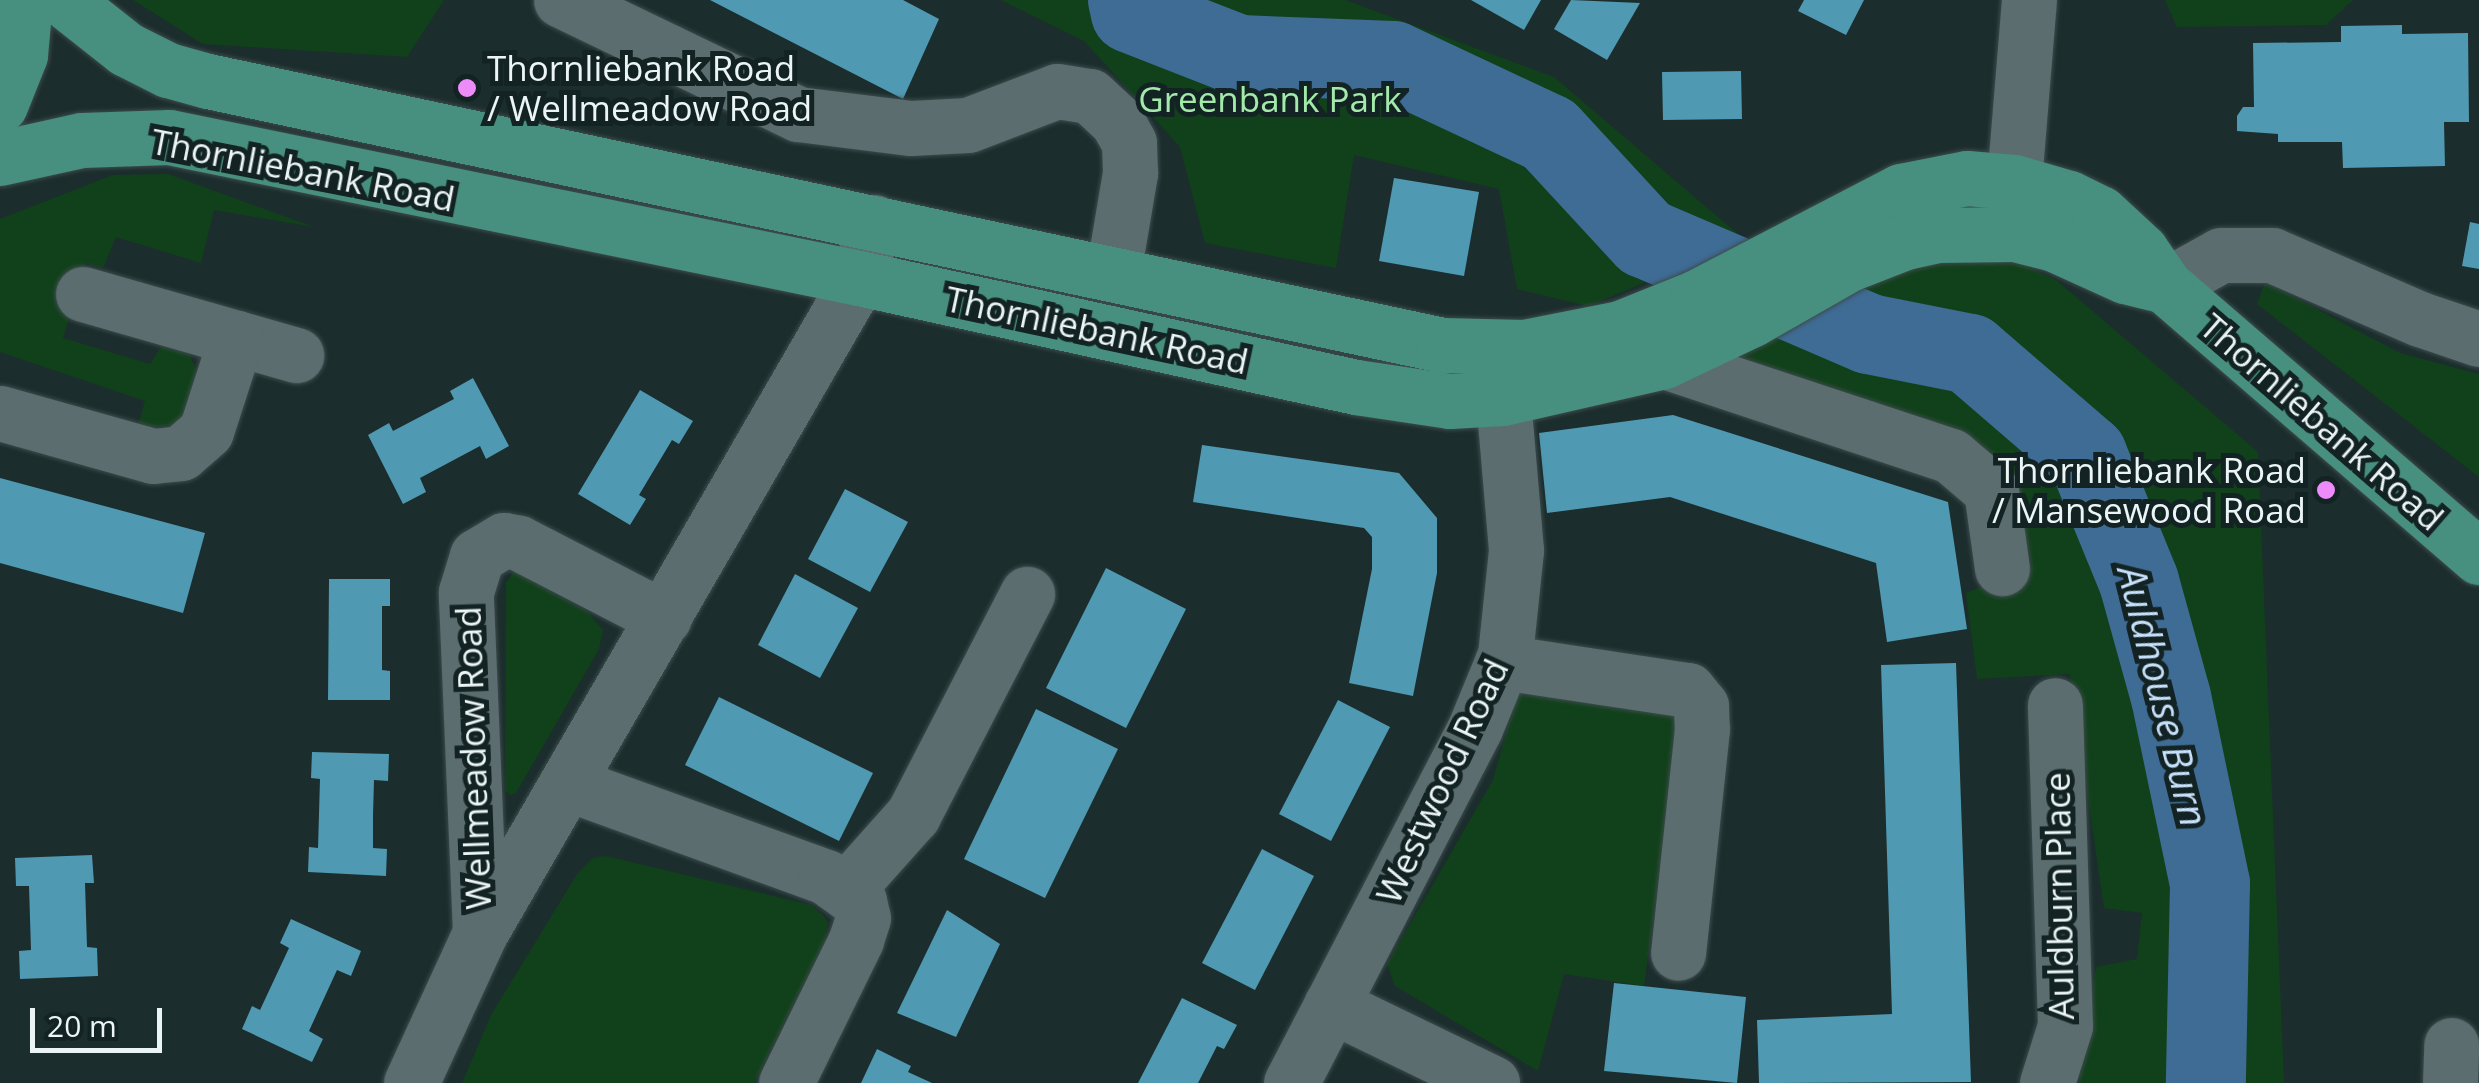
<!DOCTYPE html>
<style>
body{margin:0}
#map{position:relative;width:2479px;height:1083px;overflow:hidden;background:#1c2d2d;font-family:"Open Sans",sans-serif}
div>[style]{position:absolute}
.green>*{inset:0;background:#11411b}
.river>*{height:80px;margin:-40px;padding:0 40px;transform-origin:40px;border-radius:40px;background:#3f6c95}
.building>*{inset:0;background:#4f99b2}
.roads{filter:drop-shadow(0 0 2px #3c4b4c) drop-shadow(0 0 2px #3c4b4c)}
.minor>*{height:55px;margin:-27.5px;padding:0 27.5px;transform-origin:27.5px;border-radius:27.5px;background:#5b6d6e}
.major>*{height:55px;margin:-27.5px;padding:0 27.5px;transform-origin:27.5px;border-radius:27.5px;background:#478f7e}
.dots>*{width:28px;height:28px;translate:-50% -50%;box-sizing:border-box;border:5px solid #132324;border-radius:50%}
span{translate:-50% -50%;white-space:nowrap;text-align:center;line-height:1.15;-webkit-text-stroke:10px #132324;paint-order:stroke}
.poi-label{font-size:35px;color:#ebf5f5}
.left{translate:0 -50%;text-align:left}
.right{translate:-100% -50%;text-align:right}
.park-label{font-size:35px;color:#a3eaaa}
.street-label{font-size:35px;color:#ebf5f5}
.water-label{font-size:38px;color:#c7e1fb;font-style:italic}
.scale{position:absolute;left:30px;top:1008px;width:132px;height:45px;box-sizing:border-box;border:5px solid #ebf5f5;border-top:0;padding-left:12px;font-size:30px;line-height:35px;white-space:nowrap;color:#ebf5f5;-webkit-text-stroke:8px #132324;paint-order:stroke}
</style>
<div id="map">
<div class="green">
<div style="clip-path:polygon(133px 0,444px 0,407px 57px,203px 44px)"></div>
<div style="clip-path:polygon(1001px 0,1345px 0,1554px 77px,1746px 241px,1588px 306px,1517px 289px,1499px 189px,1354px 155px,1336px 268px,1205px 243px,1180px 147px,1084px 41px)"></div>
<div style="clip-path:polygon(2165px 0,2353px 0,2326px 25px,2177px 27px)"></div>
<div style="clip-path:polygon(168px 174px,314px 227px,214px 210px,201px 263px,116px 237px,103px 268px,85px 263px,63px 338px,150px 364px,170px 333px,183px 340px,195px 367px,196px 393px,181px 424px,137px 429px,145px 401px,0 352px,0 219px,113px 175px)"></div>
<div style="clip-path:polygon(1922px 250px,2000px 254px,2056px 280px,2258px 452px,2284px 1083px,2079px 1083px,2096px 967px,2137px 959px,2142px 913px,2104px 908px,2070px 674px,1977px 679px,1966px 593px,2032px 565px,2015px 497px,1719px 363px)"></div>
<div style="clip-path:polygon(2265px 282px,2400px 353px,2479px 374px,2479px 477px,2257px 304px)"></div>
<div style="clip-path:polygon(514px 571px,588px 612px,603px 630px,599px 649px,516px 793px,510px 795px,505px 790px,506px 583px)"></div>
<div style="clip-path:polygon(1533px 638px,1648px 661px,1680px 721px,1644px 986px,1564px 974px,1538px 1071px,1395px 986px,1387px 964px,1493px 780px)"></div>
<div style="clip-path:polygon(606px 856px,811px 905px,824px 916px,828px 923px,825px 941px,754px 1083px,462px 1083px,491px 1015px,577px 874px,593px 858px)"></div>
</div>
<div class="river">
<div style="left:1128px;top:0;width:13px;rotate:77deg"></div>
<div style="left:1131px;top:13px;width:116px;rotate:21.3deg"></div>
<div style="left:1239px;top:55px;width:154px;rotate:2.2deg"></div>
<div style="left:1393px;top:61px;width:172px;rotate:25.1deg"></div>
<div style="left:1549px;top:134px;width:142px;rotate:47.3deg"></div>
<div style="left:1645px;top:238px;width:244px;rotate:23.2deg"></div>
<div style="left:1869px;top:334px;width:103px;rotate:11.2deg"></div>
<div style="left:1970px;top:354px;width:155px;rotate:40.8deg"></div>
<div style="left:2087px;top:455px;width:137px;rotate:67.7deg"></div>
<div style="left:2139px;top:582px;width:119px;rotate:74.5deg"></div>
<div style="left:2171px;top:697px;width:191px;rotate:78.2deg"></div>
<div style="left:2210px;top:884px;width:199px;rotate:91.2deg"></div>
</div>
<div class="building">
<div style="clip-path:polygon(710px 0,903px 0,939px 19px,903px 99px)"></div>
<div style="clip-path:polygon(1471px 0,1541px 0,1524px 30px)"></div>
<div style="clip-path:polygon(1571px 0,1640px 3px,1607px 60px,1554px 29px)"></div>
<div style="clip-path:polygon(1804px 0,1864px 0,1846px 35px,1798px 11px)"></div>
<div style="clip-path:polygon(2402px 25px,2402px 34px,2468px 33px,2469px 122px,2444px 122px,2445px 166px,2343px 168px,2342px 142px,2278px 142px,2278px 134px,2237px 131px,2237px 116px,2243px 107px,2254px 107px,2253px 43px,2341px 42px,2341px 26px)"></div>
<div style="clip-path:polygon(1741px 71px,1742px 119px,1663px 120px,1662px 72px)"></div>
<div style="clip-path:polygon(1394px 178px,1479px 192px,1464px 276px,1379px 261px)"></div>
<div style="clip-path:polygon(2470px 222px,2479px 224px,2479px 269px,2462px 266px)"></div>
<div style="clip-path:polygon(473px 378px,509px 446px,486px 459px,480px 446px,420px 478px,426px 492px,403px 504px,368px 435px,389px 423px,393px 431px,454px 399px,450px 391px)"></div>
<div style="clip-path:polygon(640px 390px,693px 421px,679px 444px,672px 440px,639px 495px,646px 499px,630px 525px,578px 494px)"></div>
<div style="clip-path:polygon(1673px 415px,1948px 502px,1967px 629px,1887px 642px,1876px 563px,1670px 497px,1547px 513px,1539px 433px)"></div>
<div style="clip-path:polygon(1202px 445px,1399px 473px,1437px 518px,1437px 573px,1413px 696px,1349px 683px,1372px 569px,1372px 537px,1364px 528px,1193px 502px)"></div>
<div style="clip-path:polygon(0 478px,205px 533px,183px 613px,0 563px)"></div>
<div style="clip-path:polygon(845px 489px,908px 522px,870px 592px,808px 559px)"></div>
<div style="clip-path:polygon(1106px 568px,1186px 609px,1126px 728px,1046px 688px)"></div>
<div style="clip-path:polygon(795px 574px,858px 608px,820px 678px,758px 645px)"></div>
<div style="clip-path:polygon(329px 579px,390px 579px,390px 606px,382px 606px,382px 670px,390px 671px,390px 700px,328px 700px)"></div>
<div style="clip-path:polygon(1956px 663px,1971px 1082px,1759px 1083px,1757px 1020px,1892px 1014px,1881px 665px)"></div>
<div style="clip-path:polygon(719px 697px,873px 773px,839px 841px,685px 765px)"></div>
<div style="clip-path:polygon(1338px 700px,1390px 727px,1331px 841px,1279px 814px)"></div>
<div style="clip-path:polygon(1036px 709px,1118px 749px,1045px 898px,964px 859px)"></div>
<div style="clip-path:polygon(312px 752px,389px 754px,388px 781px,374px 780px,373px 815px,373px 848px,387px 849px,386px 876px,308px 872px,309px 847px,318px 848px,320px 779px,311px 778px)"></div>
<div style="clip-path:polygon(1262px 849px,1314px 876px,1255px 990px,1202px 963px)"></div>
<div style="clip-path:polygon(92px 855px,94px 883px,85px 883px,87px 947px,97px 948px,98px 976px,20px 979px,19px 951px,31px 950px,29px 886px,16px 886px,15px 858px)"></div>
<div style="clip-path:polygon(947px 910px,1000px 944px,956px 1037px,897px 1013px)"></div>
<div style="clip-path:polygon(291px 919px,361px 951px,351px 976px,337px 970px,309px 1031px,323px 1039px,312px 1062px,242px 1029px,252px 1006px,260px 1010px,289px 948px,280px 943px)"></div>
<div style="clip-path:polygon(1614px 983px,1746px 997px,1737px 1083px,1604px 1071px)"></div>
<div style="clip-path:polygon(1182px 998px,1237px 1025px,1224px 1049px,1217px 1046px,1198px 1083px,1138px 1083px)"></div>
<div style="clip-path:polygon(877px 1049px,911px 1066px,908px 1072px,932px 1083px,861px 1083px)"></div>
</div>
<div class="roads">
<div class="minor">
<div style="left:561px;top:0;width:263px;rotate:25.7deg"></div>
<div style="left:798px;top:114px;width:114px;rotate:7.1deg"></div>
<div style="left:911px;top:128px;width:57px;rotate:-3deg"></div>
<div style="left:968px;top:125px;width:95px;rotate:-20.9deg"></div>
<div style="left:1057px;top:91px;width:33px;rotate:9deg"></div>
<div style="left:1090px;top:96px;width:37px;rotate:43deg"></div>
<div style="left:1117px;top:121px;width:25px;rotate:61deg"></div>
<div style="left:1129px;top:143px;width:30px;rotate:88deg"></div>
<div style="left:1130px;top:173px;width:102px;rotate:99.6deg"></div>
<div style="left:2015px;top:226px;width:44px;rotate:-91.3deg"></div>
<div style="left:2014px;top:182px;width:183px;rotate:-85.3deg"></div>
<div style="left:2165px;top:286px;width:64px;rotate:-29deg"></div>
<div style="left:2221px;top:255px;width:51px"></div>
<div style="left:2272px;top:255px;width:161px;rotate:23.4deg"></div>
<div style="left:2420px;top:319px;width:62px;rotate:18.7deg"></div>
<div style="left:83px;top:294px;width:222px;rotate:16deg"></div>
<div style="left:1664px;top:361px;width:302px;rotate:18.3deg"></div>
<div style="left:1951px;top:456px;width:52px;rotate:40.4deg"></div>
<div style="left:1991px;top:490px;width:79px;rotate:82deg"></div>
<div style="left:0;top:413px;width:159px;rotate:15.7deg"></div>
<div style="left:153px;top:456px;width:28px;rotate:-6deg"></div>
<div style="left:181px;top:453px;width:33px;rotate:-41deg"></div>
<div style="left:206px;top:431px;width:98px;rotate:-72.1deg"></div>
<div style="left:1502px;top:662px;width:188px;rotate:8.6deg"></div>
<div style="left:1688px;top:690px;width:21px;rotate:51deg"></div>
<div style="left:1701px;top:706px;width:23px;rotate:88deg"></div>
<div style="left:1702px;top:729px;width:225px;rotate:96.1deg"></div>
<div style="left:569px;top:784px;width:273px;rotate:19.9deg"></div>
<div style="left:826px;top:877px;width:41px;rotate:36deg"></div>
<div style="left:859px;top:901px;width:17px;rotate:77deg"></div>
<div style="left:863px;top:918px;width:23px;rotate:108deg"></div>
<div style="left:856px;top:940px;width:159px;rotate:116.1deg"></div>
<div style="left:847px;top:889px;width:99px;rotate:-48.3deg"></div>
<div style="left:913px;top:815px;width:249px;rotate:-62.7deg"></div>
<div style="left:480px;top:933px;width:341px;rotate:-92.4deg"></div>
<div style="left:466px;top:592px;width:38px;rotate:-73deg"></div>
<div style="left:477px;top:556px;width:31px;rotate:-31deg"></div>
<div style="left:504px;top:540px;width:15px;rotate:11deg"></div>
<div style="left:519px;top:543px;width:163px;rotate:27.3deg"></div>
<div style="left:1331px;top:1005px;width:179px;rotate:25.8deg"></div>
<div style="left:411px;top:1083px;width:165px;rotate:-65.3deg"></div>
<div style="left:480px;top:933px;width:757px;rotate:-59.95deg"></div>
<div style="left:859px;top:278px;width:58px;rotate:-75deg"></div>
<div style="left:1291px;top:1083px;width:400px;rotate:-62.6deg"></div>
<div style="left:1475px;top:728px;width:79px;rotate:-67.7deg"></div>
<div style="left:1505px;top:655px;width:106px;rotate:-84deg"></div>
<div style="left:1516px;top:550px;width:153px;rotate:-94.9deg"></div>
<div style="left:2047px;top:1083px;width:60px;rotate:-72.5deg"></div>
<div style="left:2065px;top:1026px;width:321px;rotate:-91.8deg"></div>
<div style="left:2450px;top:1083px;width:38px;rotate:-88deg"></div>
</div>
<div class="major">
<div style="left:64px;top:0;width:79px;rotate:38.3deg"></div>
<div style="left:126px;top:49px;width:47px;rotate:26.6deg"></div>
<div style="left:168px;top:70px;width:41px;rotate:15.4deg"></div>
<div style="left:208px;top:81px;width:1263px;rotate:12.07deg"></div>
<div style="left:1443px;top:345px;width:81px;rotate:1.4deg"></div>
<div style="left:1524px;top:347px;width:98px;rotate:-11.2deg"></div>
<div style="left:1620px;top:328px;width:83px;rotate:-21.9deg"></div>
<div style="left:1697px;top:297px;width:230px;rotate:-27.5deg"></div>
<div style="left:1901px;top:191px;width:67px;rotate:-11.1deg"></div>
<div style="left:1967px;top:178px;width:47px;rotate:4.9deg"></div>
<div style="left:2014px;top:182px;width:57px;rotate:16.2deg"></div>
<div style="left:2069px;top:198px;width:34px;rotate:26deg"></div>
<div style="left:2100px;top:213px;width:56px;rotate:42.8deg"></div>
<div style="left:2141px;top:251px;width:42px;rotate:55.6deg"></div>
<div style="left:2165px;top:286px;width:415px;rotate:40.8deg"></div>
<div style="left:0;top:105px;width:54px;rotate:-68.2deg"></div>
<div style="left:20px;top:55px;width:55px;rotate:-84.8deg"></div>
<div style="left:0;top:158px;width:84px;rotate:-12.4deg"></div>
<div style="left:82px;top:140px;width:87px;rotate:-2deg"></div>
<div style="left:169px;top:137px;width:704px;rotate:11.55deg"></div>
<div style="left:859px;top:278px;width:509px;rotate:12.37deg"></div>
<div style="left:1356px;top:387px;width:95px;rotate:8.5deg"></div>
<div style="left:1450px;top:401px;width:53px;rotate:-3.2deg"></div>
<div style="left:1503px;top:398px;width:165px;rotate:-12.9deg"></div>
<div style="left:1664px;top:361px;width:98px;rotate:-25.5deg"></div>
<div style="left:1752px;top:319px;width:112px;rotate:-29.6deg"></div>
<div style="left:1849px;top:264px;width:60px;rotate:-21.4deg"></div>
<div style="left:1905px;top:242px;width:33px;rotate:-12deg"></div>
<div style="left:1937px;top:235px;width:78px;rotate:-0.7deg"></div>
<div style="left:2015px;top:234px;width:40px;rotate:14.4deg"></div>
<div style="left:2054px;top:244px;width:78px;rotate:24.3deg"></div>
<div style="left:2125px;top:276px;width:41px;rotate:14deg"></div>
</div>
</div>
<div class="dots">
<div style="left:467px;top:88px;background:#ed8cf9"></div>
<div style="left:2326px;top:490px;background:#ed8cf9"></div>
</div>
<div class="poi-label">
<span class="left" style="left:487px;top:88px">Thornliebank Road<br>/ Wellmeadow Road</span>
<span class="right" style="left:2306px;top:490px">Thornliebank Road<br>/ Mansewood Road</span>
</div>
<div class="park-label">
<span style="left:1270px;top:99px">Greenbank Park</span>
</div>
<div class="street-label">
<span style="left:303px;top:170px;rotate:11deg">Thornliebank Road</span>
<span style="left:1097px;top:330px;rotate:12deg">Thornliebank Road</span>
<span style="left:2322px;top:422px;rotate:41deg">Thornliebank Road</span>
<span style="left:473px;top:758px;rotate:-92deg">Wellmeadow Road</span>
<span style="left:1442px;top:781px;rotate:-65deg">Westwood Road</span>
<span style="left:2059px;top:896px;rotate:-91deg">Auldburn Place</span>
</div>
<div class="water-label">
<span style="left:2163px;top:696px;rotate:76deg">Auldhouse Burn</span>
</div>
<div class="scale">20 m</div>
</div>
